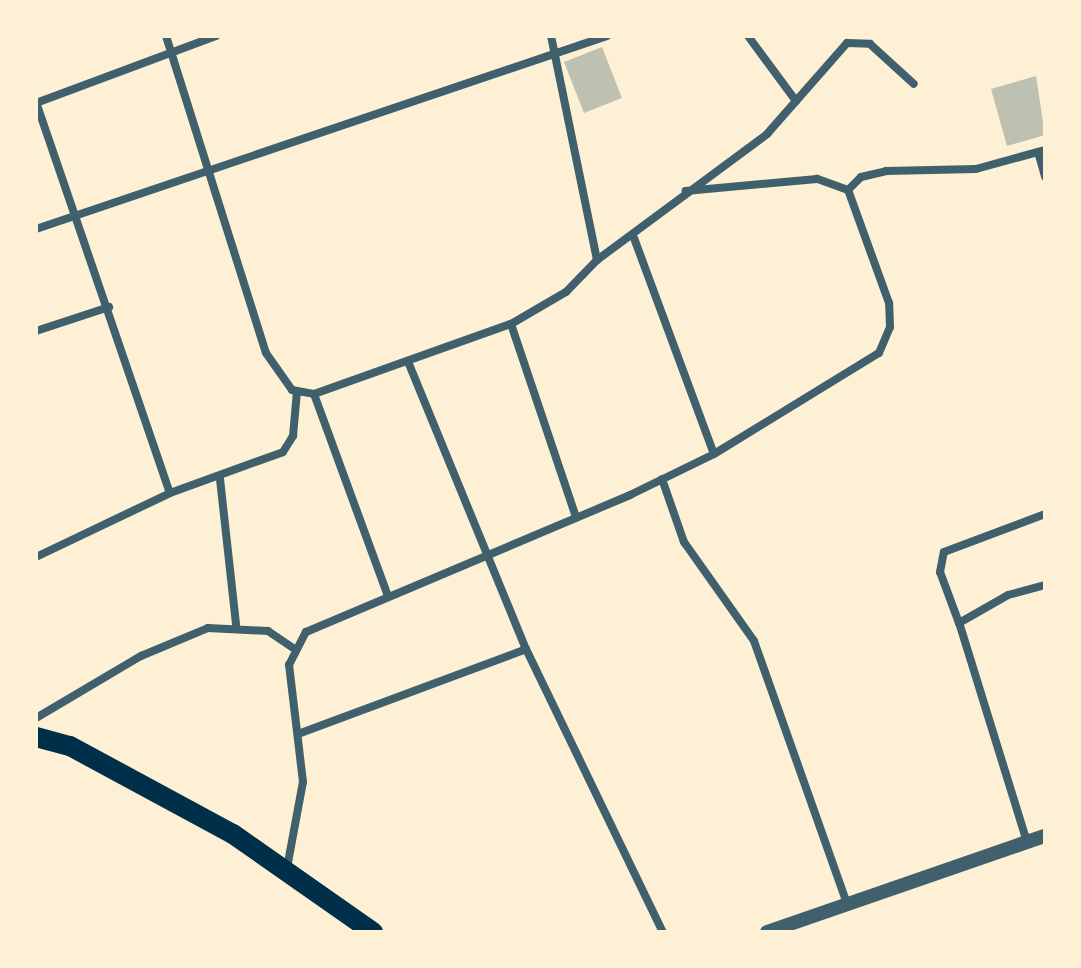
<!DOCTYPE html>
<style>
body{margin:0}
#map{position:relative;width:1081px;height:968px;overflow:hidden;background:#fdf0d5;font-family:"Exo 2",sans-serif}
div>[style]{position:absolute}
.building>*{inset:0;background:#bec0b2}
.minor>*{height:8px;margin:-4px;padding:0 4px;transform-origin:4px;border-radius:4px;background:#3f606c}
.tertiary>*{height:14px;margin:-7px;padding:0 7px;transform-origin:7px;border-radius:7px;background:#3f606c}
.primary>*{height:20px;margin:-10px;padding:0 10px;transform-origin:10px;border-radius:10px;background:#003049}
span{translate:-50% -50%;white-space:nowrap;text-align:center;line-height:1.15;-webkit-text-stroke:6px #fdf0d5;paint-order:stroke}
.frame{position:absolute;inset:0;border:38px solid #fdf0d5;pointer-events:none}
</style>
<div id="map">
<div class="building">
<div style="clip-path:polygon(602px 47px,622px 98px,584px 113px,564px 62px)"></div>
<div style="clip-path:polygon(1036px 76px,1045px 135px,1007px 146px,991px 89px)"></div>
</div>
<div class="minor">
<div style="left:166px;top:36px;width:332px;rotate:72.5deg"></div>
<div style="left:266px;top:353px;width:45px;rotate:54.9deg"></div>
<div style="left:292px;top:390px;width:22px;rotate:10deg"></div>
<div style="left:314px;top:394px;width:209px;rotate:-19.6deg"></div>
<div style="left:511px;top:324px;width:64px;rotate:-30.2deg"></div>
<div style="left:566px;top:292px;width:45px;rotate:-45.9deg"></div>
<div style="left:597px;top:260px;width:229px;rotate:-101.6deg"></div>
<div style="left:748px;top:36px;width:81px;rotate:53.6deg"></div>
<div style="left:36px;top:102px;width:413px;rotate:71.1deg"></div>
<div style="left:170px;top:493px;width:120px;rotate:-19.9deg"></div>
<div style="left:283px;top:452px;width:19px;rotate:-58deg"></div>
<div style="left:293px;top:436px;width:45px;rotate:-84.9deg"></div>
<div style="left:36px;top:103px;width:192px;rotate:-20.4deg"></div>
<div style="left:1038px;top:152px;width:26px;rotate:74deg"></div>
<div style="left:848px;top:190px;width:18px;rotate:-45deg"></div>
<div style="left:861px;top:177px;width:26px;rotate:-13deg"></div>
<div style="left:886px;top:171px;width:90px;rotate:-1.3deg"></div>
<div style="left:976px;top:169px;width:72px;rotate:-15.4deg"></div>
<div style="left:36px;top:229px;width:603px;rotate:-18.68deg"></div>
<div style="left:634px;top:238px;width:230px;rotate:69.7deg"></div>
<div style="left:597px;top:260px;width:212px;rotate:-36.5deg"></div>
<div style="left:767px;top:134px;width:121px;rotate:-48.7deg"></div>
<div style="left:847px;top:43px;width:23px;rotate:2deg"></div>
<div style="left:870px;top:44px;width:59px;rotate:42.3deg"></div>
<div style="left:511px;top:324px;width:204px;rotate:71.4deg"></div>
<div style="left:36px;top:331px;width:77px;rotate:-18.2deg"></div>
<div style="left:409px;top:364px;width:308px;rotate:67.7deg"></div>
<div style="left:526px;top:649px;width:314px;rotate:64.2deg"></div>
<div style="left:314px;top:394px;width:215px;rotate:69.9deg"></div>
<div style="left:220px;top:479px;width:146px;rotate:83.7deg"></div>
<div style="left:662px;top:479px;width:67px;rotate:70.8deg"></div>
<div style="left:684px;top:542px;width:121px;rotate:54.7deg"></div>
<div style="left:754px;top:641px;width:279px;rotate:70.5deg"></div>
<div style="left:36px;top:557px;width:148px;rotate:-25.5deg"></div>
<div style="left:959px;top:623px;width:54px;rotate:-110.4deg"></div>
<div style="left:940px;top:572px;width:20px;rotate:-79deg"></div>
<div style="left:944px;top:552px;width:108px;rotate:-20.6deg"></div>
<div style="left:36px;top:718px;width:122px;rotate:-30.6deg"></div>
<div style="left:141px;top:656px;width:73px;rotate:-22.7deg"></div>
<div style="left:208px;top:628px;width:60px;rotate:2.9deg"></div>
<div style="left:268px;top:631px;width:29px;rotate:34deg"></div>
<div style="left:298px;top:734px;width:243px;rotate:-20.4deg"></div>
<div style="left:1027px;top:842px;width:229px;rotate:-107.2deg"></div>
<div style="left:959px;top:623px;width:56px;rotate:-29.7deg"></div>
<div style="left:1008px;top:595px;width:38px;rotate:-15deg"></div>
<div style="left:287px;top:868px;width:87px;rotate:-79.5deg"></div>
<div style="left:303px;top:782px;width:118px;rotate:-96.8deg"></div>
<div style="left:289px;top:665px;width:37px;rotate:-63deg"></div>
<div style="left:306px;top:632px;width:352px;rotate:-22.9deg"></div>
<div style="left:630px;top:495px;width:93px;rotate:-26deg"></div>
<div style="left:714px;top:454px;width:193px;rotate:-31.5deg"></div>
<div style="left:879px;top:353px;width:28px;rotate:-67deg"></div>
<div style="left:890px;top:327px;width:24px;rotate:-92deg"></div>
<div style="left:889px;top:303px;width:120px;rotate:-109.9deg"></div>
<div style="left:848px;top:190px;width:33px;rotate:-160deg"></div>
<div style="left:817px;top:179px;width:132px;rotate:174.8deg"></div>
</div>
<div class="tertiary">
<div style="left:767px;top:932px;width:294px;rotate:-19.1deg"></div>
</div>
<div class="primary">
<div style="left:36px;top:737px;width:35px;rotate:15deg"></div>
<div style="left:70px;top:746px;width:185px;rotate:28.4deg"></div>
<div style="left:233px;top:834px;width:171px;rotate:35deg"></div>
</div>
<div class="frame"></div>
</div>
